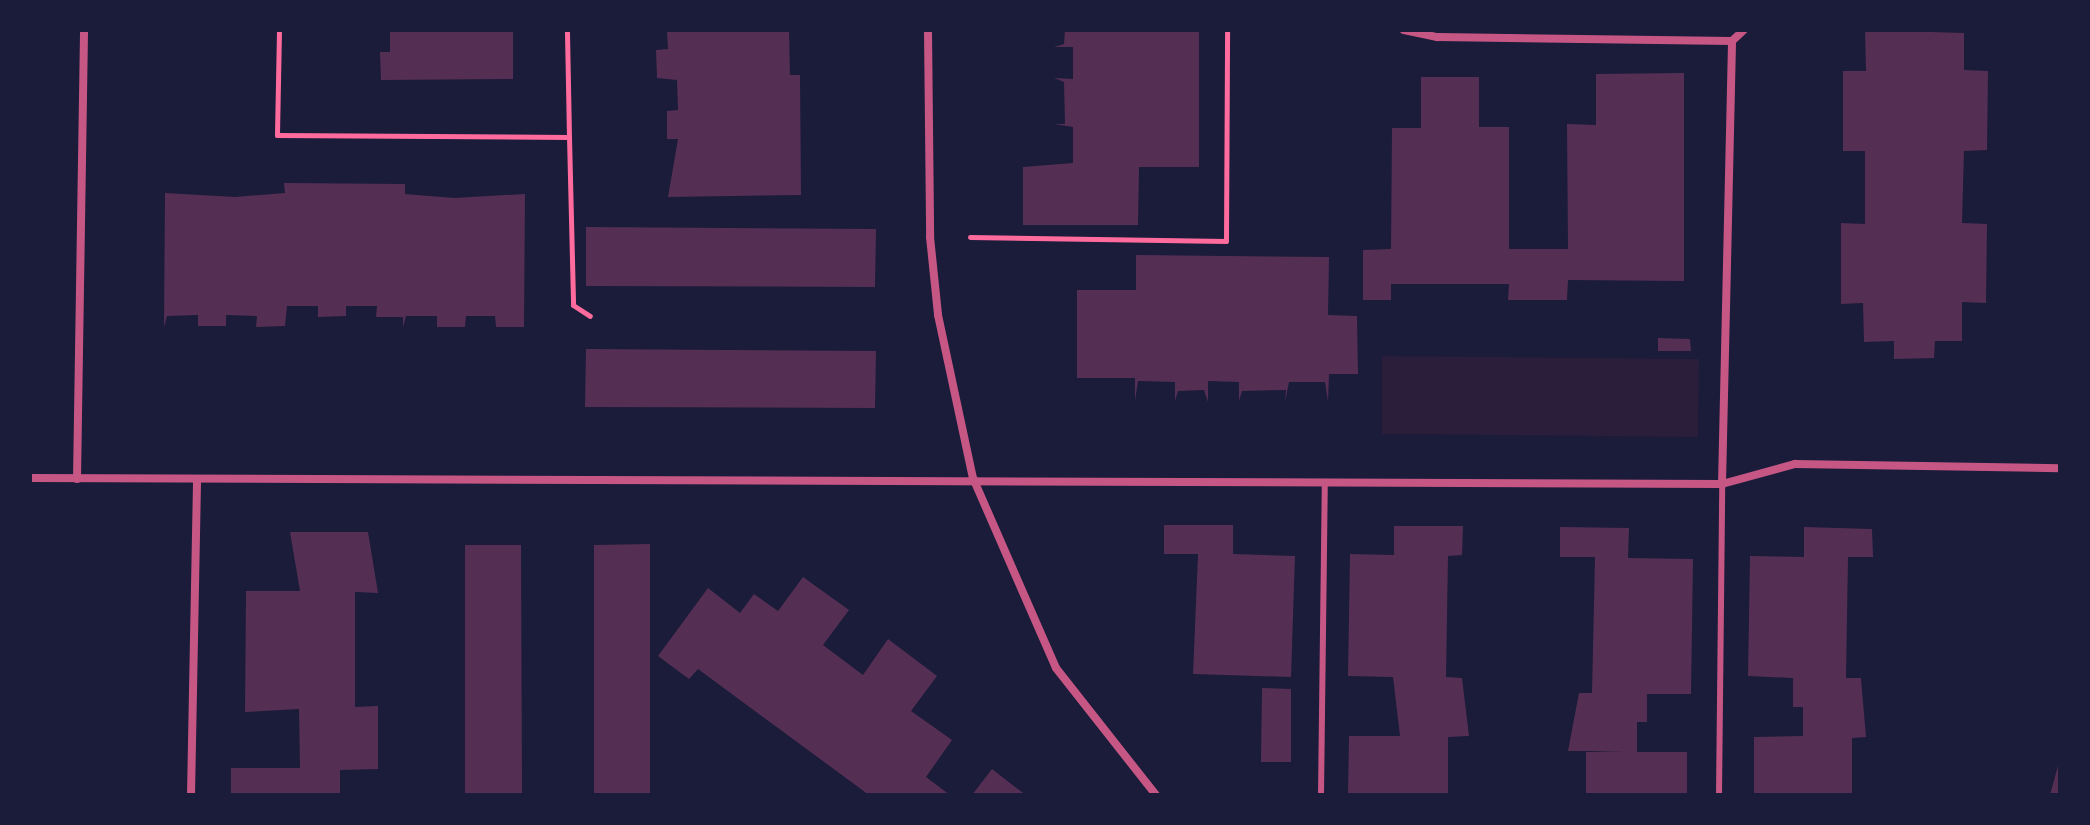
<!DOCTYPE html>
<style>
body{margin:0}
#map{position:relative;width:2090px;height:825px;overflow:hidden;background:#1b1b3a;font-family:Poppins,sans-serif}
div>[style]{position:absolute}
.green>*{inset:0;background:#2a1e3b}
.building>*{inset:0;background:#542f53}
.path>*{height:5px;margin:-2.5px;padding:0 2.5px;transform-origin:2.5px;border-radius:2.5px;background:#ff6b9d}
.service>*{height:6px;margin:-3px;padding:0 3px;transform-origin:3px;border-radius:3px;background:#c65784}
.minor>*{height:8px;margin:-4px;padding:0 4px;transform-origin:4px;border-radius:4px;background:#c65784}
span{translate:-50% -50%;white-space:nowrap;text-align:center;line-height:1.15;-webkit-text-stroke:6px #1b1b3a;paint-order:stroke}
.frame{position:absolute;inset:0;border:32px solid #1b1b3a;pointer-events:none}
</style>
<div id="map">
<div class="green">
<div style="clip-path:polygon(1382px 356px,1699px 359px,1698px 437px,1382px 434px)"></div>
</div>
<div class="building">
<div style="clip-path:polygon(390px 30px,513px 30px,513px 79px,381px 80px,380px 52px,390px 52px)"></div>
<div style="clip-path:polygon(667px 30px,789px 30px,790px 75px,800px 75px,801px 195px,668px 197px,678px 139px,667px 139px,667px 111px,678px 110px,677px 80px,657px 78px,656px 50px,668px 49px)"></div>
<div style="clip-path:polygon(1065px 30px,1199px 30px,1199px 167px,1139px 167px,1138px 225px,1023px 225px,1023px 167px,1073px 163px,1073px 127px,1054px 124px,1065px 124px,1064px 82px,1054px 78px,1073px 79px,1073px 47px,1054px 47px,1064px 44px)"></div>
<div style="clip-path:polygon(1865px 30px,1964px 33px,1964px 70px,1988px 71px,1987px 150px,1964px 151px,1962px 223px,1987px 224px,1986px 303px,1962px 302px,1962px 341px,1935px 341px,1934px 358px,1894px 359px,1894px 341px,1864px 342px,1863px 303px,1841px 304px,1841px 223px,1865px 224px,1865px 151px,1843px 151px,1843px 71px,1866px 71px)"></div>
<div style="clip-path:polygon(1684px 73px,1684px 281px,1568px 280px,1567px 300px,1508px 300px,1509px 284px,1391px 284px,1391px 300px,1363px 300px,1363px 250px,1391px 249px,1392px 128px,1421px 128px,1421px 77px,1479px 77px,1479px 127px,1509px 127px,1509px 249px,1568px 249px,1567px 124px,1596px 125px,1596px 74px)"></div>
<div style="clip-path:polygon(284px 183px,405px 184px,405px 194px,454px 198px,525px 194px,524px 327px,496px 327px,495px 316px,466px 316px,465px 327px,437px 327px,437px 316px,406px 316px,403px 327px,403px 317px,376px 317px,377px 306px,346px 306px,346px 316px,318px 317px,318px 306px,287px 306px,285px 326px,256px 327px,257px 316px,226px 315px,226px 326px,198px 326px,198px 315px,167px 316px,164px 327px,165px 193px,235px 197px,285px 193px)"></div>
<div style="clip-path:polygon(586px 227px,876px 229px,875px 287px,586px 286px)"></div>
<div style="clip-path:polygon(1136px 255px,1329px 257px,1328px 315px,1357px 316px,1358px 374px,1329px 374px,1328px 402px,1325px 382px,1289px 382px,1285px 402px,1286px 390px,1242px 391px,1239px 401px,1239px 382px,1208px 381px,1208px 402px,1204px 390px,1178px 391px,1175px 401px,1175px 382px,1138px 381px,1135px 401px,1135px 378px,1077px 378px,1077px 290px,1136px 290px)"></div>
<div style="clip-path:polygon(1658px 338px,1690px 339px,1691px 351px,1658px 351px)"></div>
<div style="clip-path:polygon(586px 349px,876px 351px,875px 408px,585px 407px)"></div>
<div style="clip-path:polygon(1164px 525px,1233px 525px,1233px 554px,1295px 556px,1291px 677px,1193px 674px,1198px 554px,1164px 554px)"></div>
<div style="clip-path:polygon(1394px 526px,1463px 526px,1462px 555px,1448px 556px,1446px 677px,1462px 678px,1469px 736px,1448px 737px,1448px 795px,1348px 795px,1349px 736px,1400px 736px,1393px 677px,1348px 676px,1350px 554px,1394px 555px)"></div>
<div style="clip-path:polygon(1560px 527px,1629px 528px,1628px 558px,1693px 559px,1691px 694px,1647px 694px,1647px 722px,1637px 722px,1637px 752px,1687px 752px,1687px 795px,1586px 795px,1586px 752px,1625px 751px,1568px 751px,1579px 693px,1592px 693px,1595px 557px,1560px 557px)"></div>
<div style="clip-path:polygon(1804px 527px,1872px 529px,1873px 557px,1848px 557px,1846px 678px,1861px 678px,1866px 737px,1852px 738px,1852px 795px,1754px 795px,1754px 737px,1803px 736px,1803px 707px,1793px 707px,1793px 678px,1748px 676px,1750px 556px,1804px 557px)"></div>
<div style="clip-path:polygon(290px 532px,368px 532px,378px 593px,355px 592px,355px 707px,378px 706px,378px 769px,340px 770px,340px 795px,231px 795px,231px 768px,300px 768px,299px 709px,245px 712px,246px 591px,300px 591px)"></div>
<div style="clip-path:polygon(650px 544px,650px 795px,594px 795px,594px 545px)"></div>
<div style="clip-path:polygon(465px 545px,521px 545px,522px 795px,465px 795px)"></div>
<div style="clip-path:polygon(803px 577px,849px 610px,823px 645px,863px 675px,888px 639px,937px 676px,911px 711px,952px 740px,926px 777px,950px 795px,869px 795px,698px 669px,689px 679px,658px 656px,708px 588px,740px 613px,754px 594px,778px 611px)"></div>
<div style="clip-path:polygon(1262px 688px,1291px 689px,1291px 762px,1261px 762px)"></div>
<div style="clip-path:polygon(2059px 762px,2060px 795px,2050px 795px)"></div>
<div style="clip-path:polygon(992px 769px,1015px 787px,1026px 795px,972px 795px)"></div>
</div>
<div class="path">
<div style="left:279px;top:30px;width:105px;rotate:91.1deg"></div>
<div style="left:277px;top:135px;width:292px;rotate:0.4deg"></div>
<div style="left:569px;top:137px;width:107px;rotate:-91.1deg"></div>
<div style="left:569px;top:137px;width:168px;rotate:88.6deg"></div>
<div style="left:573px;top:305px;width:20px;rotate:33deg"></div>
<div style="left:970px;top:237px;width:256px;rotate:0.9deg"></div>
<div style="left:1226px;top:241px;width:211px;rotate:-89.7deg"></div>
</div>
<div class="service">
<div style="left:1321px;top:795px;width:313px;rotate:-89.3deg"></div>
<div style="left:1719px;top:795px;width:311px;rotate:-89.4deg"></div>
</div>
<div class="minor">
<div style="left:928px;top:30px;width:207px;rotate:89.4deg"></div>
<div style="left:930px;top:237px;width:78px;rotate:84.1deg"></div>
<div style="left:938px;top:315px;width:167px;rotate:77.9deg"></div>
<div style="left:973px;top:478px;width:207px;rotate:66.4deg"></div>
<div style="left:1056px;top:668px;width:162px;rotate:51.8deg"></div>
<div style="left:1404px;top:30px;width:34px;rotate:12deg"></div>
<div style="left:1437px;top:37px;width:295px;rotate:0.8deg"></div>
<div style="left:30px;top:478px;width:1692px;rotate:0.2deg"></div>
<div style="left:1722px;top:484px;width:76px;rotate:-15.3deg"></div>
<div style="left:1795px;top:464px;width:265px;rotate:0.9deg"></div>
<div style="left:77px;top:479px;width:449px;rotate:-89.1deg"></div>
<div style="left:1722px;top:484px;width:443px;rotate:-88.7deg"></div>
<div style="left:1732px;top:41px;width:16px;rotate:-43deg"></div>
<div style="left:191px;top:795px;width:314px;rotate:-88.9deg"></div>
</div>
<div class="frame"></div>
</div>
